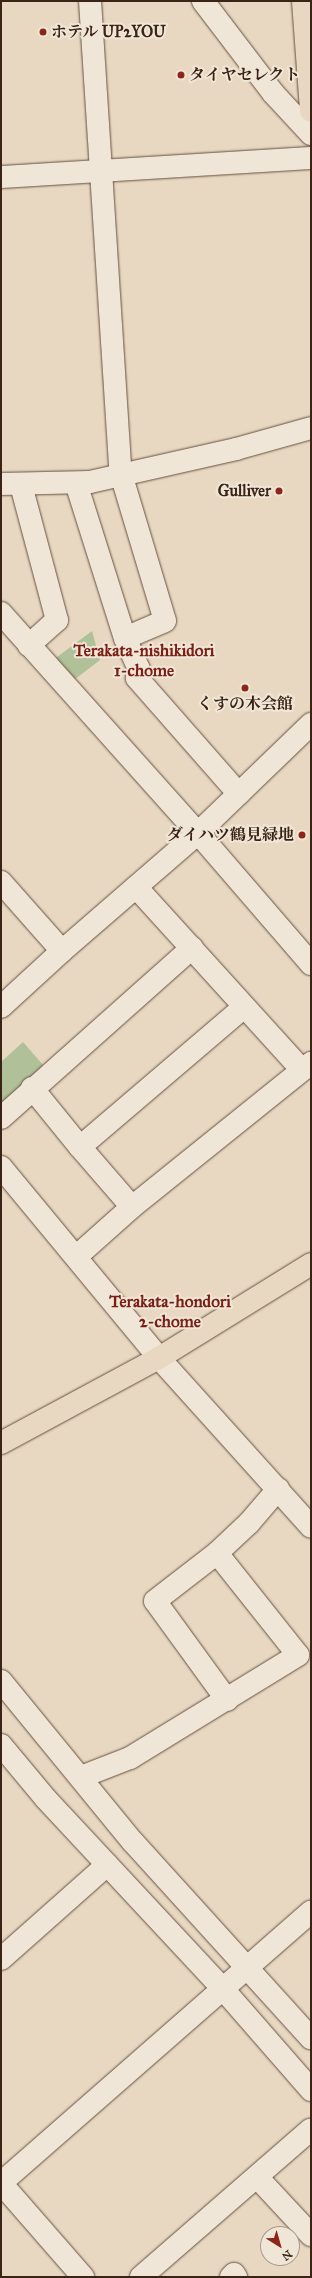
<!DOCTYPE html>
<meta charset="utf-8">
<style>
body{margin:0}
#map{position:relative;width:312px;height:2278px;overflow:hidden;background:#e8d8c1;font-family:"IM FELL Great Primer","Noto Serif JP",serif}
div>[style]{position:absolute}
.green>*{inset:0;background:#b0c098}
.roads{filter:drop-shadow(0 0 1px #665040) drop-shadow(0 0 1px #665040)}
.minor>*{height:22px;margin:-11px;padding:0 11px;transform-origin:11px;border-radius:11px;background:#f0e6d7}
.major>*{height:22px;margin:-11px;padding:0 11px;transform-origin:11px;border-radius:11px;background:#e8d8c1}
.highway>*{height:22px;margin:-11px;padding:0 11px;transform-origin:11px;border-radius:11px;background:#e8d8c1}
.dots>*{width:11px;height:11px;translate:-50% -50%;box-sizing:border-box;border:2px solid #f0e6d7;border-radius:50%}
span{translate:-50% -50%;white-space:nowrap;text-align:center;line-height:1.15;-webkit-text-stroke:4px #f0e6d7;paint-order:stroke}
.poi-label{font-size:16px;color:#3b2315;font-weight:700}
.left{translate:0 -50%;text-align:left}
.right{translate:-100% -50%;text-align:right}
.neighbourhood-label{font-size:17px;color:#7a1f14;font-weight:700}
.frame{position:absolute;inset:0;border:2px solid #3b2315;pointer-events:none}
.north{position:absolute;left:260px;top:2226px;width:40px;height:40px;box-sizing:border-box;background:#f0e6d7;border:1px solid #a89889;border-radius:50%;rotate:143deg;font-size:11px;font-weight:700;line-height:16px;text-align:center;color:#3b2315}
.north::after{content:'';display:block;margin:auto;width:14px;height:18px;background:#8f2418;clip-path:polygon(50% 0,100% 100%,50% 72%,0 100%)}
</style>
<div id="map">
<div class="green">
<div style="clip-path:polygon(92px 631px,100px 660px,70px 683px,53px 660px)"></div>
<div style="clip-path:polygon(23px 1042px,44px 1066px,1px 1105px,1px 1062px)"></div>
</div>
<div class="roads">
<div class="minor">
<div style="left:90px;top:1px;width:474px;rotate:86.3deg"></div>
<div style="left:121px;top:474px;width:153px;rotate:73.3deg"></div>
<div style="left:165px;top:621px;width:43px;rotate:157deg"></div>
<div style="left:203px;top:1px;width:116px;rotate:52.7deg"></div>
<div style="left:273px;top:93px;width:56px;rotate:47.2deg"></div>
<div style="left:1px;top:177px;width:311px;rotate:-3.5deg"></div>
<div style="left:76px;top:483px;width:163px;rotate:72.5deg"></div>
<div style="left:125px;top:638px;width:34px;rotate:66deg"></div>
<div style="left:139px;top:669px;width:9px;rotate:103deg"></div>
<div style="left:137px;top:678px;width:154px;rotate:48.7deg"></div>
<div style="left:1px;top:484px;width:89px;rotate:-1.3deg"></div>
<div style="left:90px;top:482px;width:150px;rotate:-12.7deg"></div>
<div style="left:236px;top:449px;width:78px;rotate:-15.6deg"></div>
<div style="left:21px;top:485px;width:140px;rotate:75.1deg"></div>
<div style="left:57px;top:620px;width:38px;rotate:138deg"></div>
<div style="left:1px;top:613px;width:295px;rotate:48.2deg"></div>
<div style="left:198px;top:833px;width:173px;rotate:49.2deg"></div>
<div style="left:1px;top:882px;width:92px;rotate:48.5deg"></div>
<div style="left:136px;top:887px;width:247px;rotate:47.8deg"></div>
<div style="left:1px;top:1007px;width:83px;rotate:-42.6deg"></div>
<div style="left:62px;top:951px;width:180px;rotate:-40.9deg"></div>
<div style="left:198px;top:833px;width:157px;rotate:-44deg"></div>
<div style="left:32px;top:1088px;width:76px;rotate:50.9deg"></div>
<div style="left:80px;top:1147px;width:214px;rotate:-40.5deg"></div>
<div style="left:1px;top:1118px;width:256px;rotate:-41.7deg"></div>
<div style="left:80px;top:1147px;width:79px;rotate:49.1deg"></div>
<div style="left:1px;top:1167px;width:248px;rotate:50.4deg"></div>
<div style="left:159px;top:1358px;width:227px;rotate:48deg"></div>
<div style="left:77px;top:1256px;width:74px;rotate:-41.7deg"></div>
<div style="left:132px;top:1207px;width:230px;rotate:-38.8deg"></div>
<div style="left:1px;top:1681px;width:208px;rotate:50.7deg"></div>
<div style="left:133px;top:1842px;width:265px;rotate:47.8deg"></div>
<div style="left:227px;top:1700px;width:122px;rotate:-126deg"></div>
<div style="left:155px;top:1601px;width:78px;rotate:-37.7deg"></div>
<div style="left:217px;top:1553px;width:44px;rotate:-43.2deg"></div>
<div style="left:249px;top:1523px;width:45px;rotate:-49.5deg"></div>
<div style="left:1px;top:1745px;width:70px;rotate:50.2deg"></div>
<div style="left:46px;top:1799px;width:260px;rotate:47deg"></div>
<div style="left:223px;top:1989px;width:134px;rotate:48.9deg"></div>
<div style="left:81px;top:1777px;width:53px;rotate:-21.2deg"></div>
<div style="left:130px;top:1758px;width:197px;rotate:-31.5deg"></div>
<div style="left:298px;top:1655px;width:130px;rotate:-128.5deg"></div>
<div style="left:1px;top:1959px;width:142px;rotate:-41.6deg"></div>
<div style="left:258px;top:2178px;width:78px;rotate:47.1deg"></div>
<div style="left:1px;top:2183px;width:412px;rotate:-41.2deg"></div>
<div style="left:1px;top:2183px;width:125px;rotate:48.9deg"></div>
<div style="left:141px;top:2277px;width:225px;rotate:-41deg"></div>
<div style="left:231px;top:2277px;width:4px;rotate:-45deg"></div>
<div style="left:234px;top:2274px;width:4px;rotate:56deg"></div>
</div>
<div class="major">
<div style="left:1px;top:1443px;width:179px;rotate:-28.3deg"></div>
<div style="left:159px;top:1358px;width:179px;rotate:-31.7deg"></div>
</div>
<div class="highway">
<div style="left:303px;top:1px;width:110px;rotate:85.8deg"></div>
</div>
</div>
<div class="dots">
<div style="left:43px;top:32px;background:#8f2418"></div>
<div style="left:181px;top:75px;background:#8f2418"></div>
<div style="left:279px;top:491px;background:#8f2418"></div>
<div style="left:245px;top:688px;background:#8f2418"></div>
<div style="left:302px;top:835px;background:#8f2418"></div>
</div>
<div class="poi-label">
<span class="left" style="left:51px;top:32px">ホテル UP2YOU</span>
<span class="left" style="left:189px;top:75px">タイヤセレクト</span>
<span class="right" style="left:271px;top:491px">Gulliver</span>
<span style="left:245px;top:704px">くすの木会館</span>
<span class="right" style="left:294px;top:835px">ダイハツ鶴見緑地</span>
</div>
<div class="neighbourhood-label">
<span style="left:144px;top:661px">Terakata-nishikidori<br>1-chome</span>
<span style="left:170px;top:1312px">Terakata-hondori<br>2-chome</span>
</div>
<div class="frame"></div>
<div class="north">N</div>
</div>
